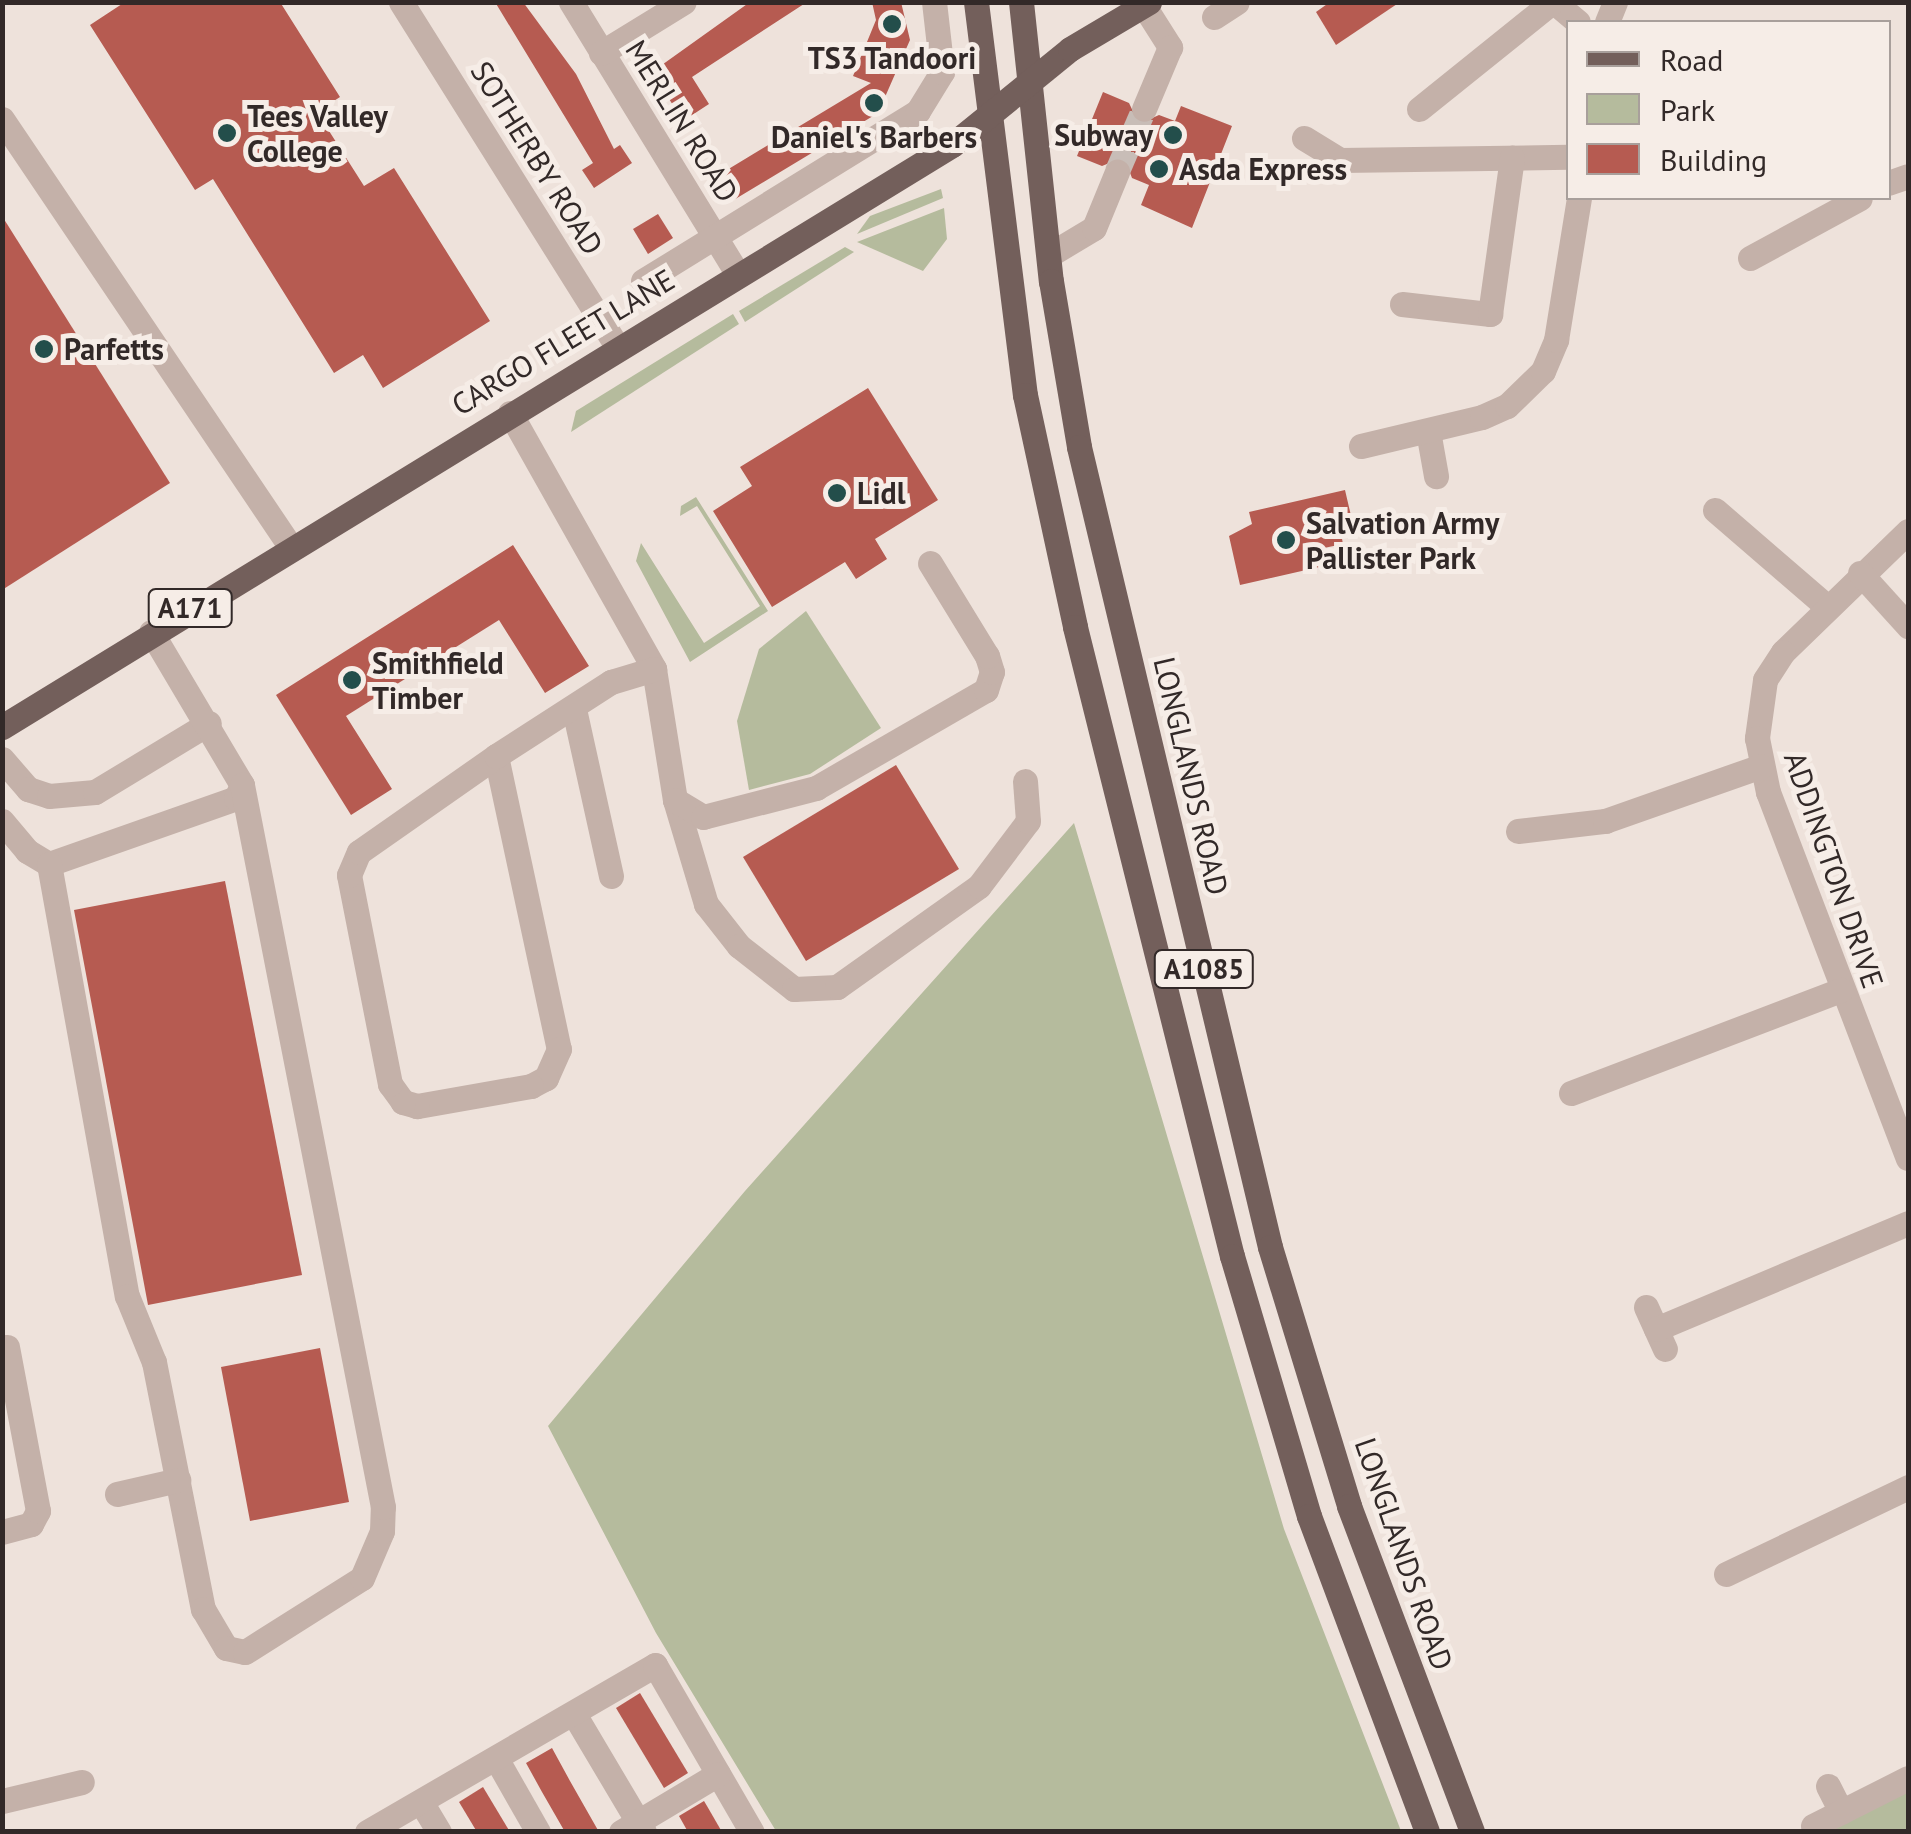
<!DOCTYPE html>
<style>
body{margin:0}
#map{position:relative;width:1911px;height:1834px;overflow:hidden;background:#eee2db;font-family:"PT Sans",sans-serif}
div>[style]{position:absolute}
.green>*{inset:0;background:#b5bb9d}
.building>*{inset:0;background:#b65b51}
.minor-tunnel>*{height:25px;margin-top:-12.5px;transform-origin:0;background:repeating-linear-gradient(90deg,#c8bdb7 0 25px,transparent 0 37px)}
.minor>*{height:25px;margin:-12.5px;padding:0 12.5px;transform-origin:12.5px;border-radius:12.5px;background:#c4b1a9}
.major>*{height:25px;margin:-12.5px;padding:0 12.5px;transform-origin:12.5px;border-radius:12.5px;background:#735f5b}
.dots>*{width:28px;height:28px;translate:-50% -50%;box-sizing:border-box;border:5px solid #f6ede7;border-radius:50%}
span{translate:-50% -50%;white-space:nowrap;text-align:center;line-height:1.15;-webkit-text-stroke:10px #f6ede7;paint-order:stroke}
.shield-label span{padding:2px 8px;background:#f6ede7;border:2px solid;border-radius:8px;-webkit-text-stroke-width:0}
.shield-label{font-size:28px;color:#322928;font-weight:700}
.poi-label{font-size:30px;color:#322928;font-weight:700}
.left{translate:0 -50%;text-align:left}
.right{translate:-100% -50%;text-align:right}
.street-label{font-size:30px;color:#322928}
.frame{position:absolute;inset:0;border:5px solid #322928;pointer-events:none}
.legend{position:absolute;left:1566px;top:20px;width:325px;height:180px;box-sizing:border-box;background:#f6ede7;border:2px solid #a89f9b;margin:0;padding:12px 18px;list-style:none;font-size:30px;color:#322928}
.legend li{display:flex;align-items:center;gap:20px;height:50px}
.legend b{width:50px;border:2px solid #a89f9b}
</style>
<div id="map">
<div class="green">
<div style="clip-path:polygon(941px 189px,943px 198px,857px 234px,870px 216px)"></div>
<div style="clip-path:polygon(944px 208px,947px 239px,923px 271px,857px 242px)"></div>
<div style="clip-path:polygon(845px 247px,854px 252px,745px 322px,739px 311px)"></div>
<div style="clip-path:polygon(733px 314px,739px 324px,571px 432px,576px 411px)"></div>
<div style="clip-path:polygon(696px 497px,768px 611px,690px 662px,636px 561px,641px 543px,704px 643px,760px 606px,697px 506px,680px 516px,681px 506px)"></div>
<div style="clip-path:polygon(806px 611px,881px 728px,810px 774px,749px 790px,737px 721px,759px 649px)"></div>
<div style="clip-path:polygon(1074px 823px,1284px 1529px,1401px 1831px,776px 1831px,656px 1633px,548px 1426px,745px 1191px)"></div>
<div style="clip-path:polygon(1908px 1787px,1908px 1831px,1827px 1831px)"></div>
</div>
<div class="building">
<div style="clip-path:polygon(125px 2px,280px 2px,340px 97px,317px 112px,364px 186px,394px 168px,490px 321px,383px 388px,363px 355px,334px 373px,213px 179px,195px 190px,90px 25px)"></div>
<div style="clip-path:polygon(495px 2px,523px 2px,576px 74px,614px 149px,620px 145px,632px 163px,594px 188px,582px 170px,593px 163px)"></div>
<div style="clip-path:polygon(750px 2px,807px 2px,692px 77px,709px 104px,683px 121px,652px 72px)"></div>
<div style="clip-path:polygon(872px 2px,901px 2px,910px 40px,878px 113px,732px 201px,717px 176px,871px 83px,853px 76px,876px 20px)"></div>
<div style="clip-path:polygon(1330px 2px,1400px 2px,1336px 45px,1316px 12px)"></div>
<div style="clip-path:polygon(1103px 92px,1129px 103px,1139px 124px,1159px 115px,1175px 121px,1181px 106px,1232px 126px,1192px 228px,1141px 205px,1149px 185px,1132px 178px,1124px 157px,1102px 166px,1077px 156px)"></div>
<div style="clip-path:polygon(658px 214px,673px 238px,648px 254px,633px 229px)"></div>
<div style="clip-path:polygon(2px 216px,170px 483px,2px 590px)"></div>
<div style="clip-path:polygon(868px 388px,938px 500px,875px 539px,887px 559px,856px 579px,845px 562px,772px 607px,713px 511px,752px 486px,740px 467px)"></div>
<div style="clip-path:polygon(1345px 490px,1352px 520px,1339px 523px,1343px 544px,1324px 548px,1328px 565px,1240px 585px,1229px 536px,1252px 524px,1249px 512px)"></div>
<div style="clip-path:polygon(513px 545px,589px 666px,545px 693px,499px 620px,346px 716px,392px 789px,351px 815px,276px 695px)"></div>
<div style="clip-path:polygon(896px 765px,959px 869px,806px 961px,743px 857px)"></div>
<div style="clip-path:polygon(225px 881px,302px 1275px,148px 1305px,74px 910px)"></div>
<div style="clip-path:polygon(320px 1348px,349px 1502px,250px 1521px,221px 1367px)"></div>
<div style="clip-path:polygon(640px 1693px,688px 1773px,664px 1788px,616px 1708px)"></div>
<div style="clip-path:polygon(552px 1748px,570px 1781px,599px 1832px,565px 1832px,542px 1792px,526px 1763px)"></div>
<div style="clip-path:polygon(483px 1787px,510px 1832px,477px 1832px,459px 1802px)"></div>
<div style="clip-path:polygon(704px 1801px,707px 1806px,722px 1832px,688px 1832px,679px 1816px)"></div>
</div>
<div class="minor-tunnel">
<div style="left:1117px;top:172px;width:69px;rotate:-66.8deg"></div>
</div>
<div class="minor">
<div style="left:401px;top:2px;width:408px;rotate:57.9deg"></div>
<div style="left:571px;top:2px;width:320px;rotate:58.5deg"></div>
<div style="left:1554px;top:2px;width:31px;rotate:40deg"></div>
<div style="left:1144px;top:6px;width:49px;rotate:57.6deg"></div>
<div style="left:1170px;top:47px;width:67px;rotate:112.8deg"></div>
<div style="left:1214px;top:17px;width:27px;rotate:-33deg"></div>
<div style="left:1607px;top:22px;width:22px;rotate:-68deg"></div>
<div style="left:601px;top:53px;width:97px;rotate:-31.6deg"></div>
<div style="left:1419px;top:109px;width:171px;rotate:-38.8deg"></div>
<div style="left:2px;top:119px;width:515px;rotate:56deg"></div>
<div style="left:1304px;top:138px;width:42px;rotate:31.4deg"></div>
<div style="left:1340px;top:160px;width:228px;rotate:-0.8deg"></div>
<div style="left:1888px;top:183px;width:21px;rotate:-19deg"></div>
<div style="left:1049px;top:255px;width:52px;rotate:-31deg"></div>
<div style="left:1094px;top:228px;width:61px;rotate:-67.7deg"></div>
<div style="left:1750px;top:258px;width:125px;rotate:-28.6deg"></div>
<div style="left:643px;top:281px;width:323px;rotate:-31.7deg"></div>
<div style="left:918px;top:111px;width:46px;rotate:-58.4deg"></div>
<div style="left:942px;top:72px;width:70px;rotate:-96.5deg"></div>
<div style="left:1402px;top:304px;width:89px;rotate:6.5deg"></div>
<div style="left:1490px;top:314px;width:158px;rotate:-82deg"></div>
<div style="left:510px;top:413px;width:294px;rotate:60.6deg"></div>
<div style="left:654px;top:669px;width:133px;rotate:80.9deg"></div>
<div style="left:675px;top:800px;width:109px;rotate:73.4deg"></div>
<div style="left:706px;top:904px;width:53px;rotate:51.8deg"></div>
<div style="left:739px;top:946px;width:70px;rotate:38deg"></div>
<div style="left:794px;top:989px;width:43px;rotate:-2.7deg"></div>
<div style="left:837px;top:987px;width:174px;rotate:-35.4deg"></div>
<div style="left:979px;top:886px;width:81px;rotate:-53deg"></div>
<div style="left:1028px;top:821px;width:40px;rotate:-94.3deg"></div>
<div style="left:1428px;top:431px;width:46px;rotate:79.9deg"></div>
<div style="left:1361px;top:446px;width:124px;rotate:-13.5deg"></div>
<div style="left:1482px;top:417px;width:27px;rotate:-24deg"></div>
<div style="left:1507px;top:406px;width:50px;rotate:-44.2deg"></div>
<div style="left:1543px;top:371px;width:34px;rotate:-67deg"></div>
<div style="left:1556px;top:340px;width:144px;rotate:-80.8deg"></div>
<div style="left:1715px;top:510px;width:145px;rotate:40.8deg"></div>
<div style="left:1908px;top:531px;width:174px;rotate:135.9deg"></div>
<div style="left:1783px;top:652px;width:33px;rotate:123deg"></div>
<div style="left:1765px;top:680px;width:59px;rotate:97.9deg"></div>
<div style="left:1757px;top:738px;width:55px;rotate:78.5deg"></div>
<div style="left:1768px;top:792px;width:392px;rotate:69.1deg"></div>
<div style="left:1860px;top:573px;width:72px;rotate:47.8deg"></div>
<div style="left:574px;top:709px;width:171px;rotate:77.5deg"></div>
<div style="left:496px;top:756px;width:300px;rotate:77.9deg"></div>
<div style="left:559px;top:1049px;width:32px;rotate:114deg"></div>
<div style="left:546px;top:1078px;width:17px;rotate:152deg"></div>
<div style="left:531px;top:1086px;width:116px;rotate:170deg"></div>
<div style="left:417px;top:1106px;width:15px;rotate:-164deg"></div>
<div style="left:403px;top:1102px;width:22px;rotate:-126deg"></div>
<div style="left:390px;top:1084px;width:213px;rotate:-101.1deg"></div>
<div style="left:349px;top:875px;width:25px;rotate:-67deg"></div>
<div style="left:359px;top:852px;width:167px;rotate:-35deg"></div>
<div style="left:496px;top:756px;width:137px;rotate:-32.8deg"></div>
<div style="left:611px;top:682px;width:45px;rotate:-16.8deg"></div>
<div style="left:2px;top:759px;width:40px;rotate:49deg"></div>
<div style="left:28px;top:789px;width:22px;rotate:18deg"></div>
<div style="left:49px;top:796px;width:46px;rotate:-5deg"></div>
<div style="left:95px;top:792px;width:133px;rotate:-31.2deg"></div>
<div style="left:675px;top:800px;width:33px;rotate:31deg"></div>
<div style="left:703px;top:817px;width:117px;rotate:-14.4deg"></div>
<div style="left:816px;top:788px;width:196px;rotate:-30deg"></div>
<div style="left:986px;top:690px;width:19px;rotate:-72deg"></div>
<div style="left:992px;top:672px;width:17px;rotate:-107deg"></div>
<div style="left:987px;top:656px;width:109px;rotate:-121.5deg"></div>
<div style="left:2px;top:821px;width:39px;rotate:50deg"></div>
<div style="left:27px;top:851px;width:26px;rotate:31deg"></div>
<div style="left:49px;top:864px;width:198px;rotate:-19.4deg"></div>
<div style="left:236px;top:798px;width:14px;rotate:-65deg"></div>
<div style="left:242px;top:785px;width:178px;rotate:-120.7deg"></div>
<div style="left:1518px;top:831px;width:88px;rotate:-6.6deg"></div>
<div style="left:1605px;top:821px;width:165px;rotate:-19.4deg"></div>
<div style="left:49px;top:864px;width:439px;rotate:79.8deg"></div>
<div style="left:127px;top:1296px;width:71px;rotate:67.8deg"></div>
<div style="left:154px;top:1362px;width:252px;rotate:78.8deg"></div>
<div style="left:203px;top:1609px;width:45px;rotate:59.5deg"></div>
<div style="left:226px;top:1648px;width:19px;rotate:12deg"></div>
<div style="left:245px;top:1652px;width:138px;rotate:-32.3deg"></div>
<div style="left:362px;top:1578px;width:51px;rotate:-66.9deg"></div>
<div style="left:382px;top:1531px;width:24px;rotate:-88deg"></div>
<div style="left:383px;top:1507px;width:736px;rotate:-101.05deg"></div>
<div style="left:1571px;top:1093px;width:289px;rotate:-20.9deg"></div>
<div style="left:1646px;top:1307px;width:46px;rotate:65.7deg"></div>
<div style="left:1656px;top:1329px;width:273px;rotate:-22.8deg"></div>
<div style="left:117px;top:1494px;width:63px;rotate:-12.9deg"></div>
<div style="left:2px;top:1532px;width:30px;rotate:-15deg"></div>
<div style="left:31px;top:1524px;width:15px;rotate:-62deg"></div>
<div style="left:38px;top:1511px;width:167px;rotate:-100.7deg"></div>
<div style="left:1726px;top:1574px;width:202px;rotate:-25.5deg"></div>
<div style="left:574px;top:1714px;width:137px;rotate:59.3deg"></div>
<div style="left:497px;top:1760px;width:83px;rotate:60.3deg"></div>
<div style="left:1828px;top:1786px;width:29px;rotate:63deg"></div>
<div style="left:2px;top:1801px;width:82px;rotate:-13.4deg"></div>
<div style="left:421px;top:1802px;width:35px;rotate:59deg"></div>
<div style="left:1813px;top:1826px;width:106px;rotate:-26.8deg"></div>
<div style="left:367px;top:1832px;width:333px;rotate:-30.1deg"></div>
<div style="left:655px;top:1665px;width:193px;rotate:59.9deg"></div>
<div style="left:621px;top:1832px;width:113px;rotate:-30.9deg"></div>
</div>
<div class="major">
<div style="left:976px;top:2px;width:396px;rotate:82.9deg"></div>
<div style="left:1025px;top:395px;width:237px;rotate:77.8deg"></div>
<div style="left:1075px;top:627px;width:648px;rotate:75.99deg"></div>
<div style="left:1232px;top:1256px;width:271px;rotate:73.5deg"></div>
<div style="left:1309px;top:1516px;width:337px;rotate:69.5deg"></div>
<div style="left:1021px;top:2px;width:281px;rotate:83.9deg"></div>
<div style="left:1051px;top:281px;width:168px;rotate:80.4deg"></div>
<div style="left:1079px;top:447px;width:822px;rotate:76.57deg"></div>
<div style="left:1270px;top:1247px;width:271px;rotate:73deg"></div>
<div style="left:1349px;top:1506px;width:348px;rotate:69.3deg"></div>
<div style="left:2px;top:727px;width:1114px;rotate:-31.49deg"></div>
<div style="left:952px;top:145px;width:152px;rotate:-39.1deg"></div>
<div style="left:1070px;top:49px;width:92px;rotate:-30.7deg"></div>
</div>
<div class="dots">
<div style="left:892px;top:24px;background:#234e4b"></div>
<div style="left:874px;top:103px;background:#234e4b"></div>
<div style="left:227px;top:133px;background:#234e4b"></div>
<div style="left:1173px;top:135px;background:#234e4b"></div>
<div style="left:1159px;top:169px;background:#234e4b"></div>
<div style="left:44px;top:349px;background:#234e4b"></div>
<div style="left:837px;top:493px;background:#234e4b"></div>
<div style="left:1286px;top:540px;background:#234e4b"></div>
<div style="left:352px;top:680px;background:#234e4b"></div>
</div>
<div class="shield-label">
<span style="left:190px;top:608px">A171</span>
<span style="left:1204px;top:969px">A1085</span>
</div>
<div class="poi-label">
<span style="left:892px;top:58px">TS3 Tandoori</span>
<span class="left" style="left:247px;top:133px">Tees Valley<br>College</span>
<span class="right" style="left:1153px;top:135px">Subway</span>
<span style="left:874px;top:137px">Daniel's Barbers</span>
<span class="left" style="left:1179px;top:169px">Asda Express</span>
<span class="left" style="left:64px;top:349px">Parfetts</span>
<span class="left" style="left:857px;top:493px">Lidl</span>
<span class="left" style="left:1306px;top:540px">Salvation Army<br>Pallister Park</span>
<span class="left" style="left:372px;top:680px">Smithfield<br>Timber</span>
</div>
<div class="street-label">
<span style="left:682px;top:121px;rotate:58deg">MERLIN ROAD</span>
<span style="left:537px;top:158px;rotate:58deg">SOTHERBY ROAD</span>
<span style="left:563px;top:342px;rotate:-31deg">CARGO FLEET LANE</span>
<span style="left:1191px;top:776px;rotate:77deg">LONGLANDS ROAD</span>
<span style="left:1834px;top:870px;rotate:71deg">ADDINGTON DRIVE</span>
<span style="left:1404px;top:1554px;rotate:71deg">LONGLANDS ROAD</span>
</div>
<div class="frame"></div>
<ul class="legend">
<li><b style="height:12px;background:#735f5b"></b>Road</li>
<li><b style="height:28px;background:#b5bb9d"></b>Park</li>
<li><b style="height:28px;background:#b65b51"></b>Building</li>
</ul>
</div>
